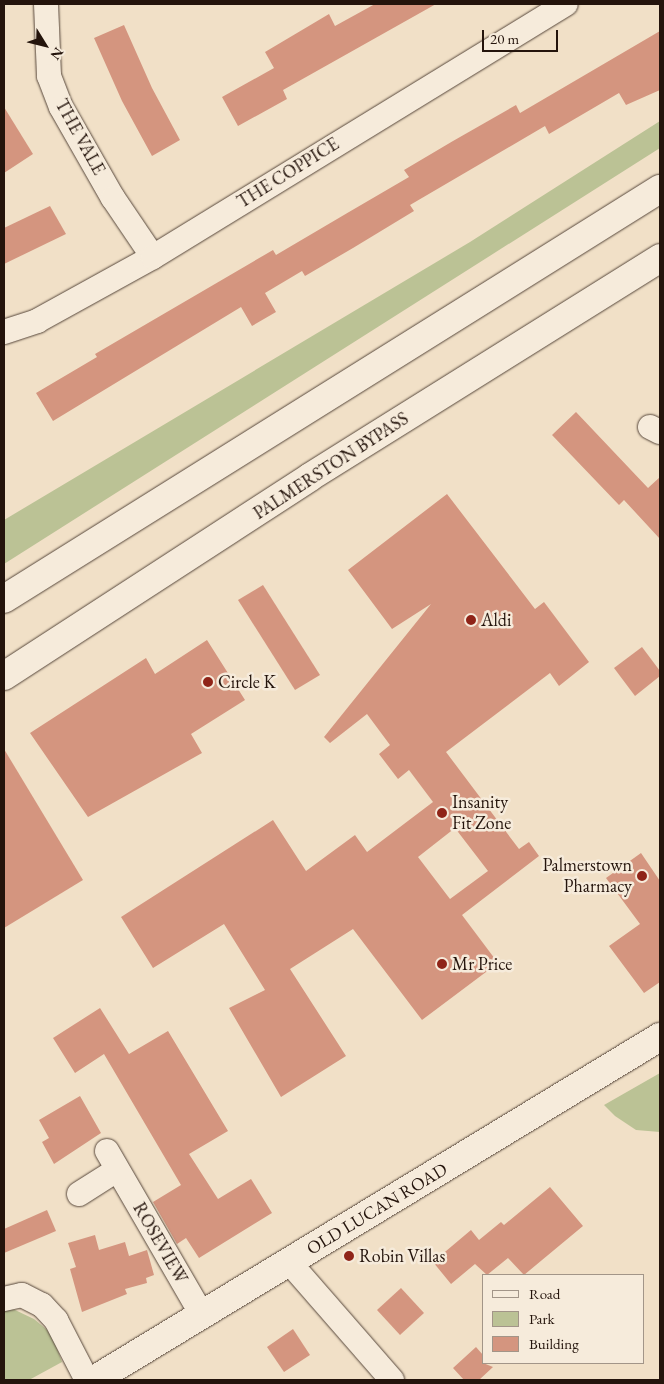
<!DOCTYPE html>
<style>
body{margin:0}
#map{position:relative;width:664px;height:1384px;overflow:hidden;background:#f1e0c7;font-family:"EB Garamond",serif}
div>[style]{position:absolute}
.green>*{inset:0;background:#bbc295}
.building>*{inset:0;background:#d4957f}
.roads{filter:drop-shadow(0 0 1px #57473b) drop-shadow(0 0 1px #57473b)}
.street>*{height:24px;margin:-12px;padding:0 12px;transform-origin:12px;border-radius:12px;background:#f6ebdb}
.secondary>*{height:28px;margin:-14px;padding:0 14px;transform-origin:14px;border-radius:14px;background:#f6ebdb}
.dots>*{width:14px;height:14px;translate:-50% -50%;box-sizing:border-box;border:2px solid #f6ebdb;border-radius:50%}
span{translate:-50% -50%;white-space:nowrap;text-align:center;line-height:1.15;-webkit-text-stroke:5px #f6ebdb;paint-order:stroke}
.street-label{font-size:18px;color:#24140c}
.poi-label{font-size:18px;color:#24140c}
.left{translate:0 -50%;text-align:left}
.right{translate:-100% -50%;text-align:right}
.frame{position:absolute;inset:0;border:5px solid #24140c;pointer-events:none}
.legend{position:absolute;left:482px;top:1274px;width:162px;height:90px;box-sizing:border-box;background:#f6ebdb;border:1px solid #a29588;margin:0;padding:6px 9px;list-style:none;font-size:15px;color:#24140c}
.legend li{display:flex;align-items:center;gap:10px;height:25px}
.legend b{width:25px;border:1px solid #a29588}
.north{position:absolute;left:20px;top:20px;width:50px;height:50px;-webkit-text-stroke:4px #f6ebdb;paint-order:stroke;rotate:126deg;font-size:14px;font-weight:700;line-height:20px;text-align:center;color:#24140c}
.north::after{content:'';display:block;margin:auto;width:18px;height:22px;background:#24140c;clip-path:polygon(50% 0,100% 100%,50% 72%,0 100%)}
.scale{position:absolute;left:482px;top:30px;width:76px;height:22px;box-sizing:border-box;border:2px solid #24140c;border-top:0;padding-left:6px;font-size:15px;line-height:18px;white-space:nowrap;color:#24140c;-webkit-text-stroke:4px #f6ebdb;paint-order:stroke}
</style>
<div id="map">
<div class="green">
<div style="clip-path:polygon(660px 121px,660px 148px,4px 564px,4px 520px,470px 242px)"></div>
<div style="clip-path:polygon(660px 1073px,660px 1132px,636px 1130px,615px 1116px,604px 1105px)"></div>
<div style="clip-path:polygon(4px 1309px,13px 1309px,34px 1319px,52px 1334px,62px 1362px,29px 1380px,4px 1380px)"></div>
</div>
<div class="building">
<div style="clip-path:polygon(375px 4px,436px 4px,283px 90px,287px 99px,238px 126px,222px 97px,274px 68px,265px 52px,329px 14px,335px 26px)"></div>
<div style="clip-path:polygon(124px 25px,152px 88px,180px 140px,152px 156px,122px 101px,94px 38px)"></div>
<div style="clip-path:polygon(660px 31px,660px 90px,626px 105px,619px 93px,549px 134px,545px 126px,410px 205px,414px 211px,353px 248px,305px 276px,302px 271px,265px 293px,276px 312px,252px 326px,241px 307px,53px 421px,36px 393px,97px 357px,95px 354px,273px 250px,276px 255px,349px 212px,409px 177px,404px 170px,453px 141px,516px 105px,520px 113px)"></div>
<div style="clip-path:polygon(4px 107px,33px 154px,4px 173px)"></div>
<div style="clip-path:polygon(50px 206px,66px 234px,4px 264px,4px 228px)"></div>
<div style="clip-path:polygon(576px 412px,648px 488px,660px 477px,660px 539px,624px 500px,619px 505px,552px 435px)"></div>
<div style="clip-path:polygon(evenodd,447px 494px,535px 609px,544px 602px,589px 662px,559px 686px,550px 673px,446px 752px,519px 849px,529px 842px,539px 856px,462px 915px,498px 963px,422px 1020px,353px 929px,290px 969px,346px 1056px,281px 1097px,229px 1008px,265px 990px,224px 924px,153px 968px,121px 917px,273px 820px,306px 871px,355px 835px,367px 852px,433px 802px,409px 770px,398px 779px,379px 754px,390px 745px,367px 714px,330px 743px,324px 737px,431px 604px,392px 629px,348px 570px,447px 494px,455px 828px,488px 871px,450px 899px,418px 857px,455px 828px)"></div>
<div style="clip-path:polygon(263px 585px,320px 675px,295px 690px,238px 600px)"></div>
<div style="clip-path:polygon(207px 640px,245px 700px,191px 734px,202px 753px,88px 817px,30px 733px,146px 658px,155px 674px)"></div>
<div style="clip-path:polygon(642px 647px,660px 671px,660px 676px,635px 696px,614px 668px)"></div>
<div style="clip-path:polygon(4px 749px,83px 880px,4px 928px)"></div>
<div style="clip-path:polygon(641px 853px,660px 881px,660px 982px,644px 993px,609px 946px,640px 924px,606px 878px)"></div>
<div style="clip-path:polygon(100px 1008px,129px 1054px,168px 1031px,228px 1131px,189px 1154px,218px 1199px,251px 1179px,272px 1213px,199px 1258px,186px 1238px,177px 1244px,153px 1202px,181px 1185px,104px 1054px,75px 1073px,53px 1038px)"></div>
<div style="clip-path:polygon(80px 1096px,101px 1133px,54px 1164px,42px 1142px,49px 1138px,39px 1120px)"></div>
<div style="clip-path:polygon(550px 1187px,583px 1226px,524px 1275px,508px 1258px,487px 1275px,475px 1264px,451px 1284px,433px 1262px,471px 1230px,479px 1240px,501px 1222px,504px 1225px)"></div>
<div style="clip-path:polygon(47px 1210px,56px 1231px,4px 1253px,4px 1229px)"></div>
<div style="clip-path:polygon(95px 1235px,99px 1250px,125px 1242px,129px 1256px,147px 1250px,154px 1275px,146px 1278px,147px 1283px,125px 1289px,127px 1294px,82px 1312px,70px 1269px,76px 1267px,68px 1243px)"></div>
<div style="clip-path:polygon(401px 1288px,424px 1313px,400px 1335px,377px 1310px)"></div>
<div style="clip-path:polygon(293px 1329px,310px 1355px,284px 1372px,267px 1347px)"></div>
<div style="clip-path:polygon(476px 1347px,483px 1355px,483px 1363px,493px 1367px,479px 1380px,464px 1380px,453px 1368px)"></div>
</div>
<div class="roads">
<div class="street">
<div style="left:46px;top:4px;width:72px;rotate:87.6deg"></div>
<div style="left:49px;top:76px;width:33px;rotate:69deg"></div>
<div style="left:61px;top:107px;width:105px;rotate:60.3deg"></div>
<div style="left:113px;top:198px;width:71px;rotate:55.9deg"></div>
<div style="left:4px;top:332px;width:35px;rotate:-18deg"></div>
<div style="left:37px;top:321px;width:132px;rotate:-28.9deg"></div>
<div style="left:153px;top:257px;width:484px;rotate:-31.5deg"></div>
<div style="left:650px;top:427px;width:11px;rotate:27deg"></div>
<div style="left:107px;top:1151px;width:190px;rotate:59.9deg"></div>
<div style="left:79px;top:1194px;width:45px;rotate:-32.3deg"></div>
<div style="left:289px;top:1262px;width:157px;rotate:48.9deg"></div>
<div style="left:4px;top:1299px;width:18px;rotate:-13deg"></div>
<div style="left:22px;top:1295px;width:22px;rotate:27deg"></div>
<div style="left:42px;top:1305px;width:21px;rotate:47deg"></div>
<div style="left:56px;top:1320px;width:68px;rotate:62.7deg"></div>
</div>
<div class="secondary">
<div style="left:4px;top:599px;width:774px;rotate:-32.01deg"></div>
<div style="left:4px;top:676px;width:365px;rotate:-33deg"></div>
<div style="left:310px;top:477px;width:413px;rotate:-32deg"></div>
<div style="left:94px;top:1380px;width:662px;rotate:-31.22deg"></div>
</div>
</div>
<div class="dots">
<div style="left:471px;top:620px;background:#8f2418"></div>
<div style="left:208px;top:682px;background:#8f2418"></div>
<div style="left:442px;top:813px;background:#8f2418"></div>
<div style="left:642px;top:876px;background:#8f2418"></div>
<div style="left:442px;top:964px;background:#8f2418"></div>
<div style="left:349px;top:1256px;background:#8f2418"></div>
</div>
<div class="street-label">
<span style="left:80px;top:137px;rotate:61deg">THE VALE</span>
<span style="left:288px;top:173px;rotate:-32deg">THE COPPICE</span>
<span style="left:331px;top:466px;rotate:-33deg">PALMERSTON BYPASS</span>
<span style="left:377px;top:1209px;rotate:-31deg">OLD LUCAN ROAD</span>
<span style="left:160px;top:1243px;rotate:60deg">ROSEVIEW</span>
</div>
<div class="poi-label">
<span class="left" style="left:481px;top:620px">Aldi</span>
<span class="left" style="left:218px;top:682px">Circle K</span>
<span class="left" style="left:452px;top:813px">Insanity<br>Fit Zone</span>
<span class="right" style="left:632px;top:876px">Palmerstown<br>Pharmacy</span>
<span class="left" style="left:452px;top:964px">Mr Price</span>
<span class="left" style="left:359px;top:1256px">Robin Villas</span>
</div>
<div class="frame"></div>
<ul class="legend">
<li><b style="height:6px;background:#f6ebdb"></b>Road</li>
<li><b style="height:14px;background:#bbc295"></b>Park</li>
<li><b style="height:14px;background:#d4957f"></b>Building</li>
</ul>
<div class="north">N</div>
<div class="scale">20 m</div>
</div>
